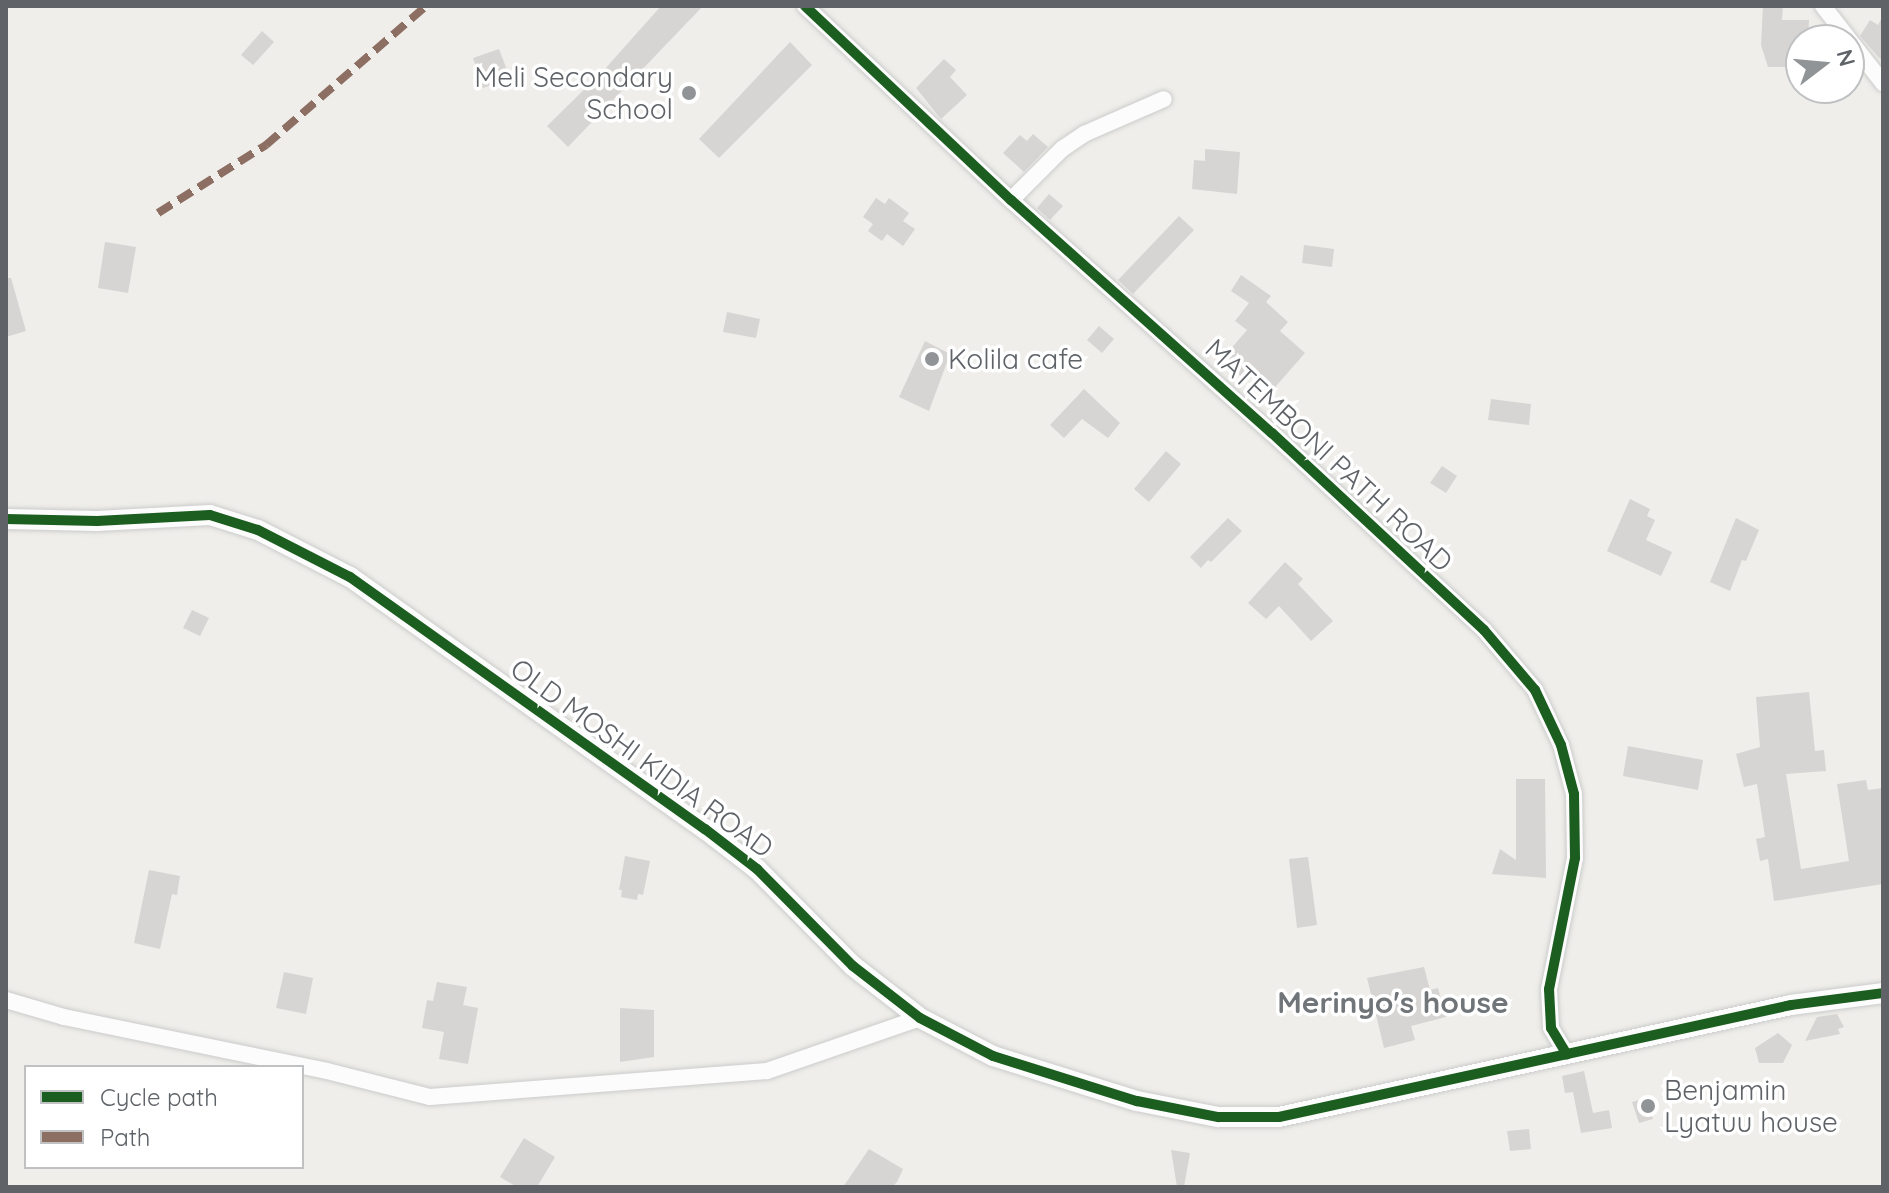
<!DOCTYPE html>
<style>
body{margin:0}
#map{position:relative;width:1889px;height:1193px;overflow:hidden;background:#efeeea;font-family:Quicksand,sans-serif}
div>[style]{position:absolute}
.building>*{inset:0;background:#d6d5d3}
.roads{filter:drop-shadow(0 0 2px #cbcccc) drop-shadow(0 0 2px #cbcccc)}
.minor>*{height:16px;margin:-8px;padding:0 8px;transform-origin:8px;border-radius:8px;background:#fdfcfc}
.tertiary>*{height:20px;margin:-10px;padding:0 10px;transform-origin:10px;border-radius:10px;background:#fdfcfc}
.quiet>*{height:8px;margin-top:-4px;transform-origin:0;background:repeating-linear-gradient(90deg,#8d6e63 0 16px,transparent 0 24px)}
.cycleway>*{height:10px;margin:-5px;padding:0 5px;transform-origin:5px;border-radius:5px;background:#1b5e20}
.dots>*{width:22px;height:22px;translate:-50% -50%;box-sizing:border-box;border:4px solid #fff;border-radius:50%}
span{translate:-50% -50%;white-space:nowrap;text-align:center;line-height:1.15;-webkit-text-stroke:7px #fff;paint-order:stroke}
.poi-label{font-size:28px;color:#5f6368}
.right{translate:-100% -50%;text-align:right}
.left{translate:0 -50%;text-align:left}
.street-label{font-size:28px;color:#5f6368}
.neighbourhood-label{font-size:30px;color:#70757a;font-weight:700}
.frame{position:absolute;inset:0;border:8px solid #5f6368;pointer-events:none}
.legend{position:absolute;left:24px;top:1065px;width:280px;height:104px;box-sizing:border-box;background:#fff;border:2px solid #bfc1c3;margin:0;padding:10px 14px;list-style:none;font-size:24px;color:#5f6368}
.legend li{display:flex;align-items:center;gap:16px;height:40px}
.legend b{width:40px;border:2px solid #bfc1c3}
.north{position:absolute;left:1785px;top:24px;width:80px;height:80px;box-sizing:border-box;background:#fff;border:2px solid #bfc1c3;border-radius:50%;rotate:74deg;font-size:22px;font-weight:700;line-height:32px;text-align:center;color:#5f6368}
.north::after{content:'';display:block;margin:auto;width:28px;height:36px;background:#919496;clip-path:polygon(50% 0,100% 100%,50% 72%,0 100%)}
</style>
<div id="map">
<div class="building">
<div style="clip-path:polygon(661px 6px,703px 6px,568px 147px,547px 126px,604px 70px)"></div>
<div style="clip-path:polygon(1763px 6px,1783px 6px,1782px 20px,1809px 20px,1808px 40px,1801px 40px,1801px 67px,1768px 67px,1761px 45px)"></div>
<div style="clip-path:polygon(1883px 16px,1883px 62px,1860px 36px,1870px 20px,1878px 25px)"></div>
<div style="clip-path:polygon(262px 31px,274px 42px,253px 65px,241px 55px)"></div>
<div style="clip-path:polygon(790px 42px,812px 65px,719px 158px,699px 139px)"></div>
<div style="clip-path:polygon(499px 49px,510px 78px,483px 88px,473px 58px)"></div>
<div style="clip-path:polygon(944px 59px,956px 70px,950px 77px,967px 95px,941px 119px,916px 88px)"></div>
<div style="clip-path:polygon(1033px 134px,1048px 147px,1024px 172px,1003px 153px,1020px 135px,1027px 141px)"></div>
<div style="clip-path:polygon(1205px 149px,1240px 152px,1237px 194px,1192px 189px,1194px 160px,1205px 161px)"></div>
<div style="clip-path:polygon(1049px 194px,1063px 206px,1050px 220px,1037px 208px)"></div>
<div style="clip-path:polygon(876px 198px,885px 204px,889px 198px,909px 213px,903px 221px,915px 229px,903px 246px,887px 234px,882px 241px,868px 231px,873px 224px,863px 217px)"></div>
<div style="clip-path:polygon(1179px 216px,1194px 230px,1133px 294px,1118px 280px)"></div>
<div style="clip-path:polygon(105px 242px,136px 247px,128px 293px,98px 288px)"></div>
<div style="clip-path:polygon(1304px 245px,1334px 249px,1332px 267px,1302px 263px)"></div>
<div style="clip-path:polygon(1241px 275px,1271px 296px,1266px 302px,1288px 322px,1280px 331px,1305px 353px,1270px 393px,1245px 370px,1241px 376px,1222px 359px,1247px 330px,1235px 321px,1249px 303px,1231px 291px)"></div>
<div style="clip-path:polygon(6px 278px,11px 278px,26px 331px,6px 337px)"></div>
<div style="clip-path:polygon(727px 312px,760px 319px,756px 338px,723px 332px)"></div>
<div style="clip-path:polygon(1099px 326px,1114px 339px,1102px 353px,1087px 340px)"></div>
<div style="clip-path:polygon(925px 341px,950px 354px,929px 411px,899px 397px)"></div>
<div style="clip-path:polygon(1084px 389px,1120px 423px,1108px 438px,1082px 419px,1064px 438px,1050px 425px)"></div>
<div style="clip-path:polygon(1491px 399px,1531px 404px,1529px 425px,1488px 420px)"></div>
<div style="clip-path:polygon(1166px 451px,1181px 464px,1149px 502px,1134px 489px)"></div>
<div style="clip-path:polygon(1442px 466px,1457px 476px,1446px 493px,1430px 483px)"></div>
<div style="clip-path:polygon(1630px 499px,1650px 509px,1647px 516px,1655px 520px,1646px 540px,1672px 552px,1661px 576px,1607px 551px)"></div>
<div style="clip-path:polygon(1228px 518px,1242px 531px,1211px 562px,1208px 560px,1201px 568px,1190px 557px)"></div>
<div style="clip-path:polygon(1736px 518px,1759px 530px,1746px 561px,1742px 560px,1730px 591px,1710px 582px)"></div>
<div style="clip-path:polygon(1285px 562px,1303px 579px,1298px 584px,1333px 621px,1311px 641px,1279px 606px,1266px 619px,1248px 603px)"></div>
<div style="clip-path:polygon(192px 610px,209px 618px,200px 636px,183px 628px)"></div>
<div style="clip-path:polygon(1809px 692px,1815px 751px,1824px 750px,1826px 771px,1786px 774px,1801px 869px,1849px 861px,1837px 784px,1866px 780px,1868px 790px,1883px 788px,1883px 884px,1774px 901px,1768px 859px,1760px 861px,1756px 839px,1765px 837px,1757px 784px,1744px 787px,1736px 754px,1760px 747px,1756px 697px)"></div>
<div style="clip-path:polygon(1628px 746px,1703px 760px,1698px 790px,1623px 776px)"></div>
<div style="clip-path:polygon(1516px 779px,1545px 779px,1546px 878px,1492px 874px,1500px 849px,1516px 860px)"></div>
<div style="clip-path:polygon(625px 856px,650px 861px,643px 895px,638px 894px,637px 900px,621px 897px,622px 890px,619px 890px)"></div>
<div style="clip-path:polygon(1308px 857px,1317px 925px,1297px 928px,1289px 859px)"></div>
<div style="clip-path:polygon(149px 870px,180px 876px,177px 895px,172px 894px,160px 949px,134px 943px)"></div>
<div style="clip-path:polygon(1424px 967px,1430px 990px,1438px 988px,1446px 1017px,1411px 1026px,1415px 1040px,1384px 1048px,1367px 978px)"></div>
<div style="clip-path:polygon(284px 972px,313px 978px,306px 1014px,276px 1008px)"></div>
<div style="clip-path:polygon(437px 982px,467px 987px,463px 1005px,478px 1008px,468px 1064px,439px 1059px,444px 1032px,422px 1028px,427px 1000px,433px 1001px)"></div>
<div style="clip-path:polygon(620px 1008px,654px 1010px,654px 1057px,620px 1062px)"></div>
<div style="clip-path:polygon(1837px 1014px,1844px 1027px,1838px 1029px,1840px 1034px,1805px 1041px,1817px 1017px)"></div>
<div style="clip-path:polygon(1778px 1033px,1792px 1045px,1783px 1063px,1759px 1063px,1755px 1048px)"></div>
<div style="clip-path:polygon(1584px 1071px,1593px 1113px,1609px 1110px,1612px 1128px,1581px 1133px,1573px 1092px,1565px 1093px,1562px 1076px)"></div>
<div style="clip-path:polygon(1647px 1098px,1653px 1119px,1639px 1123px,1632px 1102px)"></div>
<div style="clip-path:polygon(1529px 1129px,1531px 1149px,1510px 1151px,1507px 1131px)"></div>
<div style="clip-path:polygon(524px 1138px,555px 1157px,537px 1187px,517px 1187px,500px 1177px)"></div>
<div style="clip-path:polygon(869px 1149px,903px 1169px,897px 1182px,892px 1187px,843px 1187px)"></div>
<div style="clip-path:polygon(1171px 1150px,1190px 1153px,1184px 1187px,1177px 1187px)"></div>
</div>
<div class="roads">
<div class="minor">
<div style="left:805px;top:6px;width:283px;rotate:43.3deg"></div>
<div style="left:1011px;top:200px;width:350px;rotate:41.8deg"></div>
<div style="left:1272px;top:433px;width:289px;rotate:42.9deg"></div>
<div style="left:1484px;top:630px;width:79px;rotate:49.6deg"></div>
<div style="left:1535px;top:690px;width:61px;rotate:64.7deg"></div>
<div style="left:1561px;top:745px;width:51px;rotate:75.1deg"></div>
<div style="left:1574px;top:794px;width:64px;rotate:89.1deg"></div>
<div style="left:1575px;top:858px;width:134px;rotate:101.2deg"></div>
<div style="left:1549px;top:989px;width:39px;rotate:87deg"></div>
<div style="left:1551px;top:1028px;width:31px;rotate:59deg"></div>
<div style="left:1823px;top:6px;width:98px;rotate:52.1deg"></div>
<div style="left:1011px;top:200px;width:72px;rotate:-45deg"></div>
<div style="left:1062px;top:149px;width:27px;rotate:-34deg"></div>
<div style="left:1084px;top:134px;width:87px;rotate:-23.6deg"></div>
<div style="left:6px;top:1000px;width:60px;rotate:16.3deg"></div>
<div style="left:64px;top:1017px;width:268px;rotate:11.6deg"></div>
<div style="left:327px;top:1071px;width:106px;rotate:14.2deg"></div>
<div style="left:430px;top:1097px;width:338px;rotate:-4.4deg"></div>
<div style="left:767px;top:1071px;width:162px;rotate:-19.1deg"></div>
</div>
<div class="tertiary">
<div style="left:6px;top:519px;width:91px;rotate:1.3deg"></div>
<div style="left:97px;top:521px;width:113px;rotate:-3deg"></div>
<div style="left:210px;top:515px;width:50px;rotate:17.4deg"></div>
<div style="left:258px;top:530px;width:103px;rotate:27.1deg"></div>
<div style="left:350px;top:577px;width:435px;rotate:35.4deg"></div>
<div style="left:705px;top:829px;width:66px;rotate:37.6deg"></div>
<div style="left:757px;top:869px;width:136px;rotate:45.3deg"></div>
<div style="left:853px;top:966px;width:85px;rotate:37.8deg"></div>
<div style="left:920px;top:1018px;width:82px;rotate:27.5deg"></div>
<div style="left:993px;top:1056px;width:151px;rotate:17.4deg"></div>
<div style="left:1137px;top:1101px;width:83px;rotate:11.2deg"></div>
<div style="left:1218px;top:1117px;width:61px"></div>
<div style="left:1279px;top:1117px;width:524px;rotate:-12.34deg"></div>
<div style="left:1791px;top:1005px;width:93px;rotate:-7.4deg"></div>
</div>
</div>
<div class="quiet">
<div style="left:158px;top:213px;width:128px;rotate:-32.2deg"></div>
<div style="left:266px;top:145px;width:212px;rotate:-41deg"></div>
</div>
<div class="cycleway">
<div style="left:805px;top:6px;width:283px;rotate:43.3deg"></div>
<div style="left:1011px;top:200px;width:350px;rotate:41.8deg"></div>
<div style="left:1272px;top:433px;width:289px;rotate:42.9deg"></div>
<div style="left:1484px;top:630px;width:79px;rotate:49.6deg"></div>
<div style="left:1535px;top:690px;width:61px;rotate:64.7deg"></div>
<div style="left:1561px;top:745px;width:51px;rotate:75.1deg"></div>
<div style="left:1574px;top:794px;width:64px;rotate:89.1deg"></div>
<div style="left:1575px;top:858px;width:134px;rotate:101.2deg"></div>
<div style="left:1549px;top:989px;width:39px;rotate:87deg"></div>
<div style="left:1551px;top:1028px;width:31px;rotate:59deg"></div>
<div style="left:6px;top:519px;width:91px;rotate:1.3deg"></div>
<div style="left:97px;top:521px;width:113px;rotate:-3deg"></div>
<div style="left:210px;top:515px;width:50px;rotate:17.4deg"></div>
<div style="left:258px;top:530px;width:103px;rotate:27.1deg"></div>
<div style="left:350px;top:577px;width:435px;rotate:35.4deg"></div>
<div style="left:705px;top:829px;width:66px;rotate:37.6deg"></div>
<div style="left:757px;top:869px;width:136px;rotate:45.3deg"></div>
<div style="left:853px;top:966px;width:85px;rotate:37.8deg"></div>
<div style="left:920px;top:1018px;width:82px;rotate:27.5deg"></div>
<div style="left:993px;top:1056px;width:151px;rotate:17.4deg"></div>
<div style="left:1137px;top:1101px;width:83px;rotate:11.2deg"></div>
<div style="left:1218px;top:1117px;width:61px"></div>
<div style="left:1279px;top:1117px;width:524px;rotate:-12.34deg"></div>
<div style="left:1791px;top:1005px;width:93px;rotate:-7.4deg"></div>
</div>
<div class="dots">
<div style="left:689px;top:93px;background:#919496"></div>
<div style="left:932px;top:359px;background:#919496"></div>
<div style="left:1648px;top:1106px;background:#919496"></div>
</div>
<div class="poi-label">
<span class="right" style="left:673px;top:93px">Meli Secondary<br>School</span>
<span class="left" style="left:948px;top:359px">Kolila cafe</span>
<span class="left" style="left:1664px;top:1106px">Benjamin<br>Lyatuu house</span>
</div>
<div class="street-label">
<span style="left:1329px;top:455px;rotate:43deg">MATEMBONI PATH ROAD</span>
<span style="left:642px;top:758px;rotate:36deg">OLD MOSHI KIDIA ROAD</span>
</div>
<div class="neighbourhood-label">
<span style="left:1393px;top:1002px">Merinyo's house</span>
</div>
<div class="frame"></div>
<ul class="legend">
<li><b style="height:10px;background:#1b5e20"></b>Cycle path</li>
<li><b style="height:10px;background:#8d6e63"></b>Path</li>
</ul>
<div class="north">N</div>
</div>
